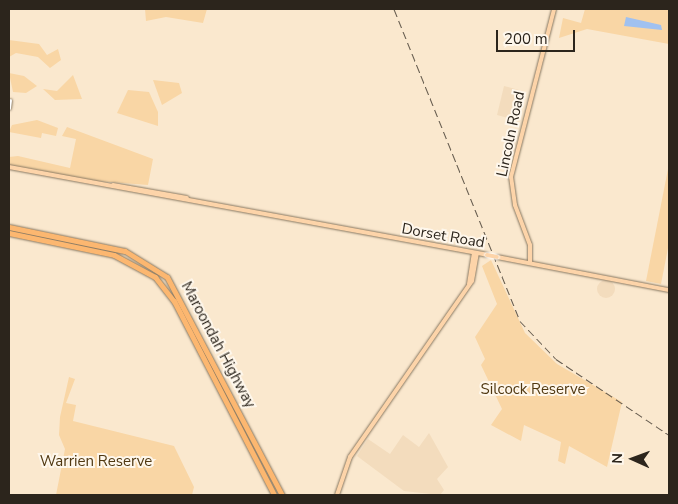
<!DOCTYPE html>
<style>
body{margin:0}
#map{position:relative;width:678px;height:504px;overflow:hidden;background:#fae8ce;font-family:"Nunito Sans",sans-serif}
div>[style]{position:absolute}
.built>*{inset:0;background:#f3dcbd}
.round{border-radius:50%}
.green>*{inset:0;background:#f9d6a5}
.water>*{inset:0;background:#a0c1f0}
.roads{filter:drop-shadow(0 0 1px #897962) drop-shadow(0 0 1px #897962)}
.minor>*{height:3px;margin:-1.5px;padding:0 1.5px;transform-origin:1.5px;border-radius:1.5px;background:#fff}
.major>*{height:4px;margin:-2px;padding:0 2px;transform-origin:2px;border-radius:2px;background:#fdd4a9}
.highway>*{height:5px;margin:-2.5px;padding:0 2.5px;transform-origin:2.5px;border-radius:2.5px;background:#fcb770}
.rail>*{height:1px;margin-top:-0.5px;transform-origin:0;background:repeating-linear-gradient(90deg,#655b4e 0 8px,transparent 0 12px)}
.bridges{filter:drop-shadow(0 0 1px #fff) drop-shadow(0 0 1px #fff)}
.major-bridge>*{height:4px;margin:-2px;padding:0 2px;transform-origin:2px;border-radius:2px;background:#fdd4a9}
span{translate:-50% -50%;white-space:nowrap;text-align:center;line-height:1.15;-webkit-text-stroke:4px #fef7ec;paint-order:stroke}
.street-label{font-size:15px;color:#2c251c}
.park-label{font-size:15px;color:#503811}
.frame{position:absolute;inset:0;border:10px solid #2c251c;pointer-events:none}
.north{position:absolute;left:608px;top:434px;width:50px;height:50px;-webkit-text-stroke:4px #fef7ec;paint-order:stroke;rotate:272deg;font-size:14px;font-weight:700;line-height:20px;text-align:center;color:#2c251c}
.north::after{content:'';display:block;margin:auto;width:18px;height:22px;background:#2c251c;clip-path:polygon(50% 0,100% 100%,50% 72%,0 100%)}
.scale{position:absolute;left:496px;top:30px;width:79px;height:22px;box-sizing:border-box;border:2px solid #2c251c;border-top:0;padding-left:6px;font-size:15px;line-height:18px;white-space:nowrap;color:#2c251c;-webkit-text-stroke:4px #fef7ec;paint-order:stroke}
</style>
<div id="map">
<div class="built">
<div style="clip-path:polygon(504px 86px,519px 90px,512px 119px,497px 115px)"></div>
<div class="round" style="left:597px;top:280px;width:18px;height:18px"></div>
<div style="clip-path:polygon(429px 433px,448px 467px,437px 479px,444px 490px,440px 495px,404px 491px,357px 456px,368px 439px,390px 454px,403px 435px,419px 447px)"></div>
</div>
<div class="green">
<div style="clip-path:polygon(145px 9px,207px 9px,203px 23px,166px 17px,146px 21px)"></div>
<div style="clip-path:polygon(585px 9px,669px 9px,669px 44px,587px 29px,559px 38px,563px 18px,581px 23px)"></div>
<div style="clip-path:polygon(9px 40px,39px 44px,47px 55px,58px 49px,61px 60px,50px 68px,38px 57px,16px 53px,9px 57px)"></div>
<div style="clip-path:polygon(9px 73px,24px 76px,37px 86px,26px 93px,13px 92px)"></div>
<div style="clip-path:polygon(73px 75px,82px 99px,55px 100px,43px 89px,57px 91px)"></div>
<div style="clip-path:polygon(153px 80px,179px 83px,182px 93px,162px 105px)"></div>
<div style="clip-path:polygon(128px 90px,149px 92px,158px 112px,158px 126px,117px 113px)"></div>
<div style="clip-path:polygon(37px 120px,58px 128px,56px 136px,42px 133px,41px 138px,9px 132px,12px 125px)"></div>
<div style="clip-path:polygon(67px 127px,153px 159px,148px 185px,84px 180px,9px 165px,9px 157px,18px 156px,70px 168px,76px 139px,62px 136px)"></div>
<div style="clip-path:polygon(669px 164px,669px 243px,661px 284px,646px 281px)"></div>
<div style="clip-path:polygon(491px 260px,525px 333px,557px 364px,622px 402px,607px 467px,569px 446px,565px 464px,558px 461px,561px 442px,524px 425px,521px 441px,491px 425px,502px 409px,481px 365px,485px 359px,475px 337px,497px 304px,482px 266px)"></div>
<div style="clip-path:polygon(69px 377px,75px 379px,66px 403px,76px 405px,73px 421px,174px 446px,194px 487px,192px 495px,56px 495px,65px 449px,59px 435px,60px 417px)"></div>
</div>
<div class="water">
<div style="clip-path:polygon(626px 17px,661px 25px,662px 30px,624px 26px)"></div>
</div>
<div class="roads">
<div class="minor">
<div style="left:9px;top:108px;width:8px;rotate:-83deg"></div>
</div>
<div class="major">
<div style="left:9px;top:167px;width:486px;rotate:10.4deg"></div>
<div style="left:113px;top:185px;width:75px;rotate:10deg"></div>
<div style="left:497px;top:257px;width:175px;rotate:10.9deg"></div>
<div style="left:530px;top:263px;width:18px;rotate:-90deg"></div>
<div style="left:530px;top:245px;width:43px;rotate:-110.6deg"></div>
<div style="left:515px;top:205px;width:28px;rotate:-98deg"></div>
<div style="left:511px;top:177px;width:173px;rotate:-75.6deg"></div>
<div style="left:469px;top:284px;width:31px;rotate:-81deg"></div>
<div style="left:337px;top:495px;width:40px;rotate:-71.1deg"></div>
<div style="left:350px;top:457px;width:214px;rotate:-55.3deg"></div>
<div style="left:472px;top:281px;width:28px;rotate:-80deg"></div>
</div>
<div class="highway">
<div style="left:9px;top:227px;width:118px;rotate:11.7deg"></div>
<div style="left:125px;top:251px;width:49px;rotate:31.8deg"></div>
<div style="left:167px;top:277px;width:246px;rotate:62.2deg"></div>
<div style="left:9px;top:233px;width:107px;rotate:11.8deg"></div>
<div style="left:114px;top:255px;width:47px;rotate:28.2deg"></div>
<div style="left:155px;top:277px;width:31px;rotate:52deg"></div>
<div style="left:174px;top:301px;width:218px;rotate:62.7deg"></div>
</div>
</div>
<div class="rail">
<div style="left:394px;top:9px;width:336px;rotate:68deg"></div>
<div style="left:520px;top:321px;width:52px;rotate:46.5deg"></div>
<div style="left:556px;top:359px;width:136px;rotate:33.9deg"></div>
</div>
<div class="bridges">
<div class="major-bridge">
<div style="left:487px;top:255px;width:10px;rotate:11deg"></div>
</div>
</div>
<div class="street-label">
<span style="left:511px;top:134px;rotate:-78deg">Lincoln Road</span>
<span style="left:443px;top:236px;rotate:10deg">Dorset Road</span>
<span style="left:218px;top:345px;rotate:62deg">Maroondah Highway</span>
</div>
<div class="park-label">
<span style="left:533px;top:390px">Silcock Reserve</span>
<span style="left:96px;top:462px">Warrien Reserve</span>
</div>
<div class="frame"></div>
<div class="north">N</div>
<div class="scale">200 m</div>
</div>
